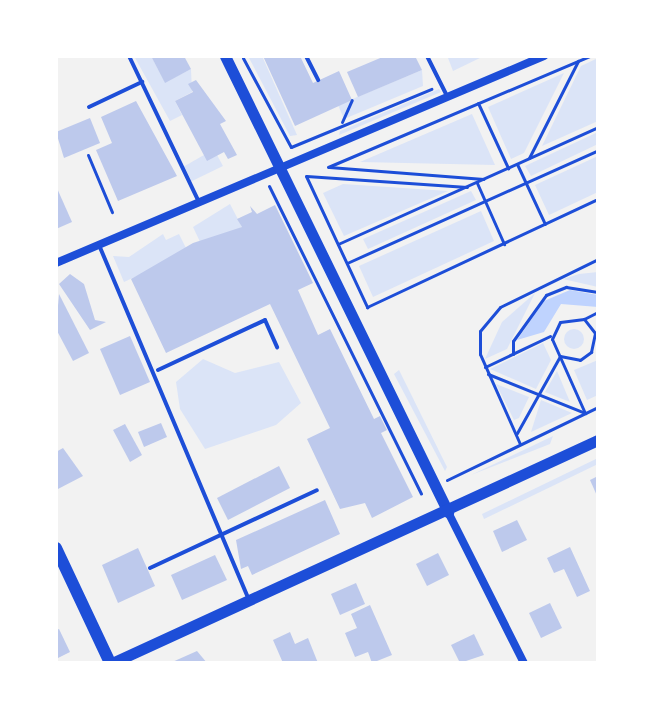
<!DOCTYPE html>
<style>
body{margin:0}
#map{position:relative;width:654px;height:719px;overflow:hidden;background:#f2f2f2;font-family:"Roboto Condensed",sans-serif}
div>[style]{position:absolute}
.green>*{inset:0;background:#dbe4f7}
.round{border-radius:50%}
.water>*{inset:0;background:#bfd3fe}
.building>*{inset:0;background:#bdc9ec}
.path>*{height:3px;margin:-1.5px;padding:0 1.5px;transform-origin:1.5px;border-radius:1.5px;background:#1d4ed8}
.service>*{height:4px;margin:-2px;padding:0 2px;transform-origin:2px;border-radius:2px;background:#1d4ed8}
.minor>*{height:8px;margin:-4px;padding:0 4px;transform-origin:4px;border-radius:4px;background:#1d4ed8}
.tertiary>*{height:11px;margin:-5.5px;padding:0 5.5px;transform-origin:5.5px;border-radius:5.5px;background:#1d4ed8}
.secondary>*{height:12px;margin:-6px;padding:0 6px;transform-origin:6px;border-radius:6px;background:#1d4ed8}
span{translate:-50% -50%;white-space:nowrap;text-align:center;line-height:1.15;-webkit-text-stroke:7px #fff;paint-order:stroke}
.frame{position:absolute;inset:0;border:58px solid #fff;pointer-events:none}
</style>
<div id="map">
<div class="green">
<div style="clip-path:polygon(134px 56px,151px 56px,165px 82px,191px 69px,192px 92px,175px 101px,182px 115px,170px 121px)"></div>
<div style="clip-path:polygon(248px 56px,262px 56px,297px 135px,290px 136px)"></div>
<div style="clip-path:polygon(454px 56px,481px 56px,482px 57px,453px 71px,448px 58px)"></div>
<div style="clip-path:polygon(598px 58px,598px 121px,542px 146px,581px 66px)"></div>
<div style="clip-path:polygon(422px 70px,423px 86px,344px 119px,338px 105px)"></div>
<div style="clip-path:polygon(564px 73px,524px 153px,511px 159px,488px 107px)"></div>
<div style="clip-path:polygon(439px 89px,441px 92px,339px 135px,340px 131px)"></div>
<div style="clip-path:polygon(472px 114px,495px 165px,360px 162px)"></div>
<div style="clip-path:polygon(598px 132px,598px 144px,531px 176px,525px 166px)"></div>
<div style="clip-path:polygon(204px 155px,217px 155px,223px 166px,190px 182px,183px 167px)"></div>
<div style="clip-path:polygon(598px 156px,598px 192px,549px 215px,535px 185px)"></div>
<div style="clip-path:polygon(343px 184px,448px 191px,344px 236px,323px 193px)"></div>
<div style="clip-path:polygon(471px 191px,476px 200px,368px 249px,363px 239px)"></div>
<div style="clip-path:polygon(230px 204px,242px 227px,202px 246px,193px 227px)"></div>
<div style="clip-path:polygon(481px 211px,494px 241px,373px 297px,359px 266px)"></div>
<div style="clip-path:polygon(163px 234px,166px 240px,179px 234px,188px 252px,124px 282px,113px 256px,129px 257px)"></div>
<div style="clip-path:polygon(598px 272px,598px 287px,563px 279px,579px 274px)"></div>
<div style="clip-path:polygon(535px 293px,507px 349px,485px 359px,502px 322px)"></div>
<div class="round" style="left:564px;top:329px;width:20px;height:20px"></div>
<div style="clip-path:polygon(543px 343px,551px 360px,536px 389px,490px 369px)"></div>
<div style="clip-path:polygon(203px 359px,235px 373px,279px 362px,301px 403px,276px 425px,205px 449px,180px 409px,176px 382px)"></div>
<div style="clip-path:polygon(598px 360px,598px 395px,587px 400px,574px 370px)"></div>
<div style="clip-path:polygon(399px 370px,447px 467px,445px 471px,394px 374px)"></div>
<div style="clip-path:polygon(557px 371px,570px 402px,545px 392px)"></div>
<div style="clip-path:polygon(496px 384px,529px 397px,519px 418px,514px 420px)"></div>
<div style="clip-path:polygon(541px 400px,572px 413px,531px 432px)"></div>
<div style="clip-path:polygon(553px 436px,550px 444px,471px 475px)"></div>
<div style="clip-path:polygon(598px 458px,598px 464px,484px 519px,482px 514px)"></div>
</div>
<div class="water">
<div style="clip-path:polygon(570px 290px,598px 295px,598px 307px,561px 304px,544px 332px,517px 340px,544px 301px)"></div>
</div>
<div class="building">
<div style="clip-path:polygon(151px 56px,184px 56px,191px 69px,165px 83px)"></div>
<div style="clip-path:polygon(263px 56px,300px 56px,313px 83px,339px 71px,352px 100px,295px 126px)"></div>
<div style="clip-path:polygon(385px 56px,415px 56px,422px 70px,358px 97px,347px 72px)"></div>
<div style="clip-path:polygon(196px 80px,226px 121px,220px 124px,237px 155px,228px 159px,224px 152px,207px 161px,175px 101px,193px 92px,188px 84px)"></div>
<div style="clip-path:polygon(136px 101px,177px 176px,118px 201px,96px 150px,112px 143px,101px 117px)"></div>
<div style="clip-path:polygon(90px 118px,100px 143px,64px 158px,56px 132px)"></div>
<div style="clip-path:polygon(56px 186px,72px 222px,56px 229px)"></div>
<div style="clip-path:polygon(275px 205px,313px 283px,298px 290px,318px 335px,330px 329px,374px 419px,380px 416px,387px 430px,381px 433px,413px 497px,372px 518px,365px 503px,340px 509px,307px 439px,330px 428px,270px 304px,166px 353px,131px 279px,193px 243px,242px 227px,237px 219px,252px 212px,250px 206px,257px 214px)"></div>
<div style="clip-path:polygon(70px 274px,84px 284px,95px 320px,106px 322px,90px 330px,59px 284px)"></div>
<div style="clip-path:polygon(59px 294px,89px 353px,73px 361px,56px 329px)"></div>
<div style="clip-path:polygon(130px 336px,150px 382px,120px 395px,100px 349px)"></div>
<div style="clip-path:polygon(161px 423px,167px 437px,144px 447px,138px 432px)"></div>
<div style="clip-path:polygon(125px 424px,142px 455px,130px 462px,113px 430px)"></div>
<div style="clip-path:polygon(63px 448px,83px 476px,56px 490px,56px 452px)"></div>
<div style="clip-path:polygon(279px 466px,290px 488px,228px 520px,217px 498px)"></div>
<div style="clip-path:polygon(598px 476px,598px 498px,590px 480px)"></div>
<div style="clip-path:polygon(325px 500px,340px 534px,252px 575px,248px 566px,241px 569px,236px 540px)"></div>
<div style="clip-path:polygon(517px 520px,527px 540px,502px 552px,493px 531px)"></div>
<div style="clip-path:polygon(570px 547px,590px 591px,577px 597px,564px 569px,554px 573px,547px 558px)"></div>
<div style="clip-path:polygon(138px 548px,155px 586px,118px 603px,102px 565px)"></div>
<div style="clip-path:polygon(438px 553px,449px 575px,427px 586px,416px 564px)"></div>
<div style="clip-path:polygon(215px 555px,227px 580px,182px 600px,171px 575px)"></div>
<div style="clip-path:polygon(356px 583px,365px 604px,340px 615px,331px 594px)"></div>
<div style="clip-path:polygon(550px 603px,562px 628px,541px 638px,529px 613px)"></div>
<div style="clip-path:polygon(370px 605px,392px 655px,372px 663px,368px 652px,355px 657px,345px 633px,357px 628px,351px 614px)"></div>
<div style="clip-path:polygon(59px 629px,70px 652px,56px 659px,56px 630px)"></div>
<div style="clip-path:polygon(290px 632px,295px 644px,308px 638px,318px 663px,283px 663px,273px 640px)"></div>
<div style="clip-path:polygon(474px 634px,484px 655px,460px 663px,451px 645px)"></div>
<div style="clip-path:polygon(197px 651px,207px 663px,170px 663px)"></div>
</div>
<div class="path">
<div style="left:358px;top:56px;width:12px"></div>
<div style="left:243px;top:58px;width:101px;rotate:61.7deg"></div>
<div style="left:291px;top:147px;width:152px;rotate:-22.5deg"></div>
<div style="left:478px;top:103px;width:72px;rotate:65.2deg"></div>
<div style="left:342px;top:122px;width:24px;rotate:-66deg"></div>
<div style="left:88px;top:155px;width:62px;rotate:67.2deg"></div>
<div style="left:529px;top:158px;width:109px;rotate:-63.2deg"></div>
<div style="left:517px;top:164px;width:66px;rotate:65deg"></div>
<div style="left:328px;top:167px;width:284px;rotate:-23deg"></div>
<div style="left:329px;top:167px;width:155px;rotate:4.4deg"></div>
<div style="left:477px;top:183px;width:67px;rotate:66.1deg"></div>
<div style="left:269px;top:186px;width:343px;rotate:63.7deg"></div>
<div style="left:467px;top:187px;width:161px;rotate:-176.1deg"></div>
<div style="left:306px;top:176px;width:145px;rotate:65deg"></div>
<div style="left:367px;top:307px;width:255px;rotate:-25.1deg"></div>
<div style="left:338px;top:244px;width:285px;rotate:-24.2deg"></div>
<div style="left:347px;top:263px;width:275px;rotate:-24.2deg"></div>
<div style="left:584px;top:319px;width:16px;rotate:-27deg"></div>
<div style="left:513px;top:354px;width:13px;rotate:-90deg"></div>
<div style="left:513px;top:341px;width:57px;rotate:-54.3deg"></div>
<div style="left:546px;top:295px;width:22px;rotate:-22deg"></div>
<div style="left:566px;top:287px;width:32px;rotate:9deg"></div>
<div style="left:560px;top:356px;width:20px;rotate:11deg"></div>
<div style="left:580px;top:360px;width:14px;rotate:-36deg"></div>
<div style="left:591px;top:352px;width:19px;rotate:-78deg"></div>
<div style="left:595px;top:333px;width:18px;rotate:-128deg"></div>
<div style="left:584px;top:319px;width:24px;rotate:173deg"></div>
<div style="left:560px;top:322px;width:19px;rotate:115deg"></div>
<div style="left:552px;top:339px;width:81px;rotate:66deg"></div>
<div style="left:485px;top:367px;width:72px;rotate:-25.5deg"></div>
<div style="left:488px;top:374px;width:105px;rotate:21.9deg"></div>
<div style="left:517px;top:433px;width:88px;rotate:-60.8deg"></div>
<div style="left:520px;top:444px;width:98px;rotate:-114deg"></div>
<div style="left:480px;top:354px;width:23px;rotate:-90deg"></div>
<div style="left:480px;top:331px;width:31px;rotate:-50deg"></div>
<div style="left:500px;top:307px;width:109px;rotate:-26.1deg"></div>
<div style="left:447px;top:480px;width:168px;rotate:-25.8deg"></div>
</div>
<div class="service">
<div style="left:129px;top:56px;width:162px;rotate:64.4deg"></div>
<div style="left:306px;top:56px;width:27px;rotate:63deg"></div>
<div style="left:427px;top:56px;width:45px;rotate:63.4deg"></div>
<div style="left:89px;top:107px;width:59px;rotate:-25.3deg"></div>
<div style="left:99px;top:245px;width:383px;rotate:67.1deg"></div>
<div style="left:158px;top:370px;width:118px;rotate:-25deg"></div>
<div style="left:265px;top:320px;width:30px;rotate:66deg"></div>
<div style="left:150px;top:568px;width:184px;rotate:-25deg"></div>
</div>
<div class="minor">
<div style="left:56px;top:263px;width:530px;rotate:-22.99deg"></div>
<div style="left:448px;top:512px;width:169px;rotate:63.3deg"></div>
</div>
<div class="tertiary">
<div style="left:225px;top:56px;width:508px;rotate:63.94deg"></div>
<div style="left:112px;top:663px;width:535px;rotate:-24.65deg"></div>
</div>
<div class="secondary">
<div style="left:56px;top:548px;width:127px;rotate:64.8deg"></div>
</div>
<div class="frame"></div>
</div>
